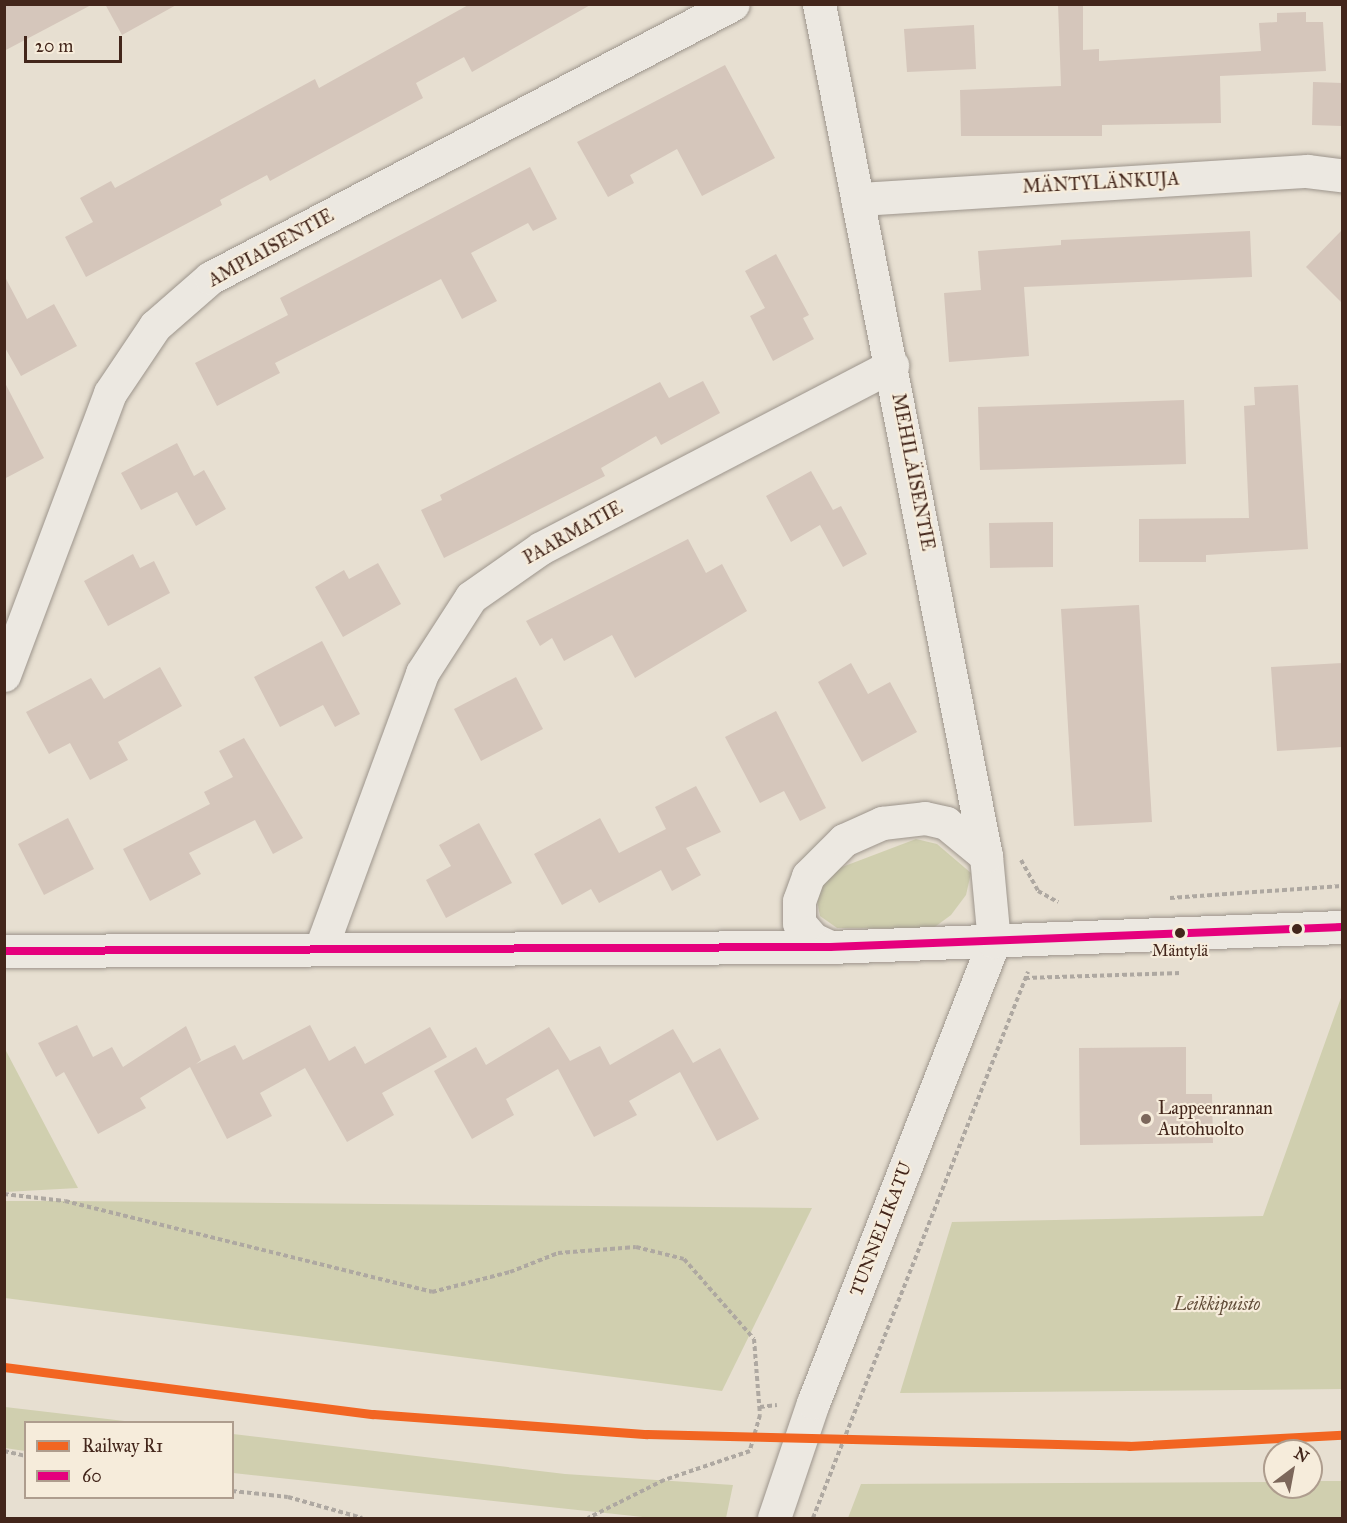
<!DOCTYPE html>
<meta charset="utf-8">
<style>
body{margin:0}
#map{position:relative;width:1347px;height:1523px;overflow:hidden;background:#e7dfd1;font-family:"IM FELL Great Primer",serif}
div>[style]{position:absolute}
.green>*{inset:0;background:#d0cfaf}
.building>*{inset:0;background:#d5c6bb}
.path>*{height:4px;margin-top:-2px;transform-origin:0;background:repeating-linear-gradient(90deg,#aea8a1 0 4.5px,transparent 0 7.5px)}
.roads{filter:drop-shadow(0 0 2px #9d958c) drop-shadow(0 0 2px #9d958c)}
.minor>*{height:33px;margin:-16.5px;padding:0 16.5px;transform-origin:16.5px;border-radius:16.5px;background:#ece8e1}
.bus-1>*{height:8px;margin:-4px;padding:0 4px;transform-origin:4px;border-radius:4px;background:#e5007d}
.rail-1>*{height:9px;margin:-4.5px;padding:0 4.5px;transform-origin:4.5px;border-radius:4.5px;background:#f26522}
.dots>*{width:16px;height:16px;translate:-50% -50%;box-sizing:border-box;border:3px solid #f6ecdb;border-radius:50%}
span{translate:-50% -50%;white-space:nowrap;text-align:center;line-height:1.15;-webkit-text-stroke:4.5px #f6ecdb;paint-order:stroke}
.bus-label{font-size:16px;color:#43261b}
.street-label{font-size:18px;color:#43261b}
.poi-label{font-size:18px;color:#43261b}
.left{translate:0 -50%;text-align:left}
.park-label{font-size:18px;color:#624d39;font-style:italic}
.frame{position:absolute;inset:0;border:6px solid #43261b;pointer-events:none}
.legend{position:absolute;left:24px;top:1421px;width:210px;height:78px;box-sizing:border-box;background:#f6ecdb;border:2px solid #ae9d8e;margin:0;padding:8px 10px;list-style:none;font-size:18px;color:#43261b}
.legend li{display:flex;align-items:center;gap:12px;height:30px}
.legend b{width:30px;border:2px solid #ae9d8e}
.north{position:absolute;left:1263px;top:1439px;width:60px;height:60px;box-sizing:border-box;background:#f6ecdb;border:2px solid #ae9d8e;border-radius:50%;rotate:32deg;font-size:16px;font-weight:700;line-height:24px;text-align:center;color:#43261b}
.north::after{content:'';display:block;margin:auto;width:21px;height:27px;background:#7c675b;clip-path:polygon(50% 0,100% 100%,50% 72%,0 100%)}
.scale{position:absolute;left:24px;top:36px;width:98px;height:27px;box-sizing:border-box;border:3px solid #43261b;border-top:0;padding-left:8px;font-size:18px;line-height:21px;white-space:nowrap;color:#43261b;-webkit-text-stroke:4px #f6ecdb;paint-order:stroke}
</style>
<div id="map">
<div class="green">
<div style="clip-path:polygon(916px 839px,937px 844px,971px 873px,966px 895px,951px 915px,932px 929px,837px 928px,820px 916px,816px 895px,821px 875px)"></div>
<div style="clip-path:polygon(1342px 995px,1342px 1389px,900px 1393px,952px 1222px,1263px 1216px)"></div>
<div style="clip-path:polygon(5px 1049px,78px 1188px,5px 1192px)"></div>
<div style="clip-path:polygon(5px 1201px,65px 1201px,812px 1208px,722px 1391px,5px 1298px)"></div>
<div style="clip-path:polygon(5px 1407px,133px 1422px,26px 1422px,25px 1451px,5px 1448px)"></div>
<div style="clip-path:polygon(233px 1434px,565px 1474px,733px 1485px,726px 1518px,652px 1518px,233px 1473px)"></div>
<div style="clip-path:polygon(1311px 1481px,1342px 1481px,1342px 1517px,848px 1518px,861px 1484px,1275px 1482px,1275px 1487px,1311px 1487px)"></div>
</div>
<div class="building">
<div style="clip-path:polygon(4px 4px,93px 4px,4px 51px)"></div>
<div style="clip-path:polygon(105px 4px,178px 4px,122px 35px)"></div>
<div style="clip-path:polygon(470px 4px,592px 4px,472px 72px,464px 57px,416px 83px,423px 98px,270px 181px,267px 175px,220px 200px,222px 205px,86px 277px,65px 237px,93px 222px,80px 198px,111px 181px,115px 188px,315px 79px,319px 88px)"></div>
<div style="clip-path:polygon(1058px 4px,1083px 4px,1083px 50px,1099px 49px,1099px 61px,1261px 51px,1259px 23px,1277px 22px,1277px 13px,1306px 12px,1306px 22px,1323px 22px,1326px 71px,1220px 76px,1221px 123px,1102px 125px,1102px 136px,961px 136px,960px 90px,1061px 86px)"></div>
<div style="clip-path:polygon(974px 25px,976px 69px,907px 72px,904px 29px)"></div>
<div style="clip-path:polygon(725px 65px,775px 158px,702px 196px,677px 149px,630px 175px,634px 183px,608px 197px,577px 142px)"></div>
<div style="clip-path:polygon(1313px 82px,1342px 83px,1342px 126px,1312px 125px)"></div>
<div style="clip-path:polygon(530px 167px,557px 219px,533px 231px,528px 223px,471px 253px,497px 301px,462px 319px,441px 279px,275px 363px,280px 373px,217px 406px,195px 363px,288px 315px,280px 298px)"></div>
<div style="clip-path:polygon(1342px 230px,1342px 303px,1306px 267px)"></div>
<div style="clip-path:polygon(1250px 231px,1252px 277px,1024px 287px,1029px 356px,949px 362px,944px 293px,981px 290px,978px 251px,1061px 245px,1061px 240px)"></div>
<div style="clip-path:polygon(776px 254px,809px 315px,803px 318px,814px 339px,773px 361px,750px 316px,765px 308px,745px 271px)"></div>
<div style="clip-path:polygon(4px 275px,27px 319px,54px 304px,77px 346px,21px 376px,4px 346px)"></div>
<div style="clip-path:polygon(4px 381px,44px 458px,4px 479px)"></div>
<div style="clip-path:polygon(703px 381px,720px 413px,661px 445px,656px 436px,601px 468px,605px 476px,444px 558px,421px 510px,442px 500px,440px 495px,660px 382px,669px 398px)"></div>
<div style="clip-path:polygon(1298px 385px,1308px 549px,1206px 555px,1206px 562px,1139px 562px,1139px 519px,1249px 518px,1244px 406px,1255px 405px,1254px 387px)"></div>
<div style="clip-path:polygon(1184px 400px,1186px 464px,980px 470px,978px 407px)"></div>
<div style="clip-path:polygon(177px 443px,194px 476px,204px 470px,226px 509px,196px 526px,177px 492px,141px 510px,121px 473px)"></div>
<div style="clip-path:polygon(811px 471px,833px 510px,841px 506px,867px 554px,843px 567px,820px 525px,791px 542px,766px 496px)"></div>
<div style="clip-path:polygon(1053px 522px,1053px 567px,990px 568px,989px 523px)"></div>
<div style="clip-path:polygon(688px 539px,706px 573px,722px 564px,747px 611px,635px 678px,612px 635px,564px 661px,552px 638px,540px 646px,526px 621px)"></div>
<div style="clip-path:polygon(133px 554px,140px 568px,154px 561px,170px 593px,108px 626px,84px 581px)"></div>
<div style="clip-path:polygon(378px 563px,401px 604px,343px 637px,315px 587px,344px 570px,349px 579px)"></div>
<div style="clip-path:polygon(1139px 605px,1152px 822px,1074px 826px,1061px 609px)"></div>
<div style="clip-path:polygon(322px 641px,360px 714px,335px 727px,323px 705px,280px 727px,254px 677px)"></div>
<div style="clip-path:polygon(851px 663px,868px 694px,890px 682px,917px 732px,862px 762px,818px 682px)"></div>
<div style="clip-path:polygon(1342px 663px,1342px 747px,1277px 751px,1271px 667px)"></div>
<div style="clip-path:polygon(160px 667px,182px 706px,118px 742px,128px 760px,90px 780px,70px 743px,49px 754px,26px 712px,91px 678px,104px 699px)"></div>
<div style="clip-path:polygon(516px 677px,543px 729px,481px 761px,454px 709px)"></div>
<div style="clip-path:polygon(776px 711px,826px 808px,800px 821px,784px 791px,760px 803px,725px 737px)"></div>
<div style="clip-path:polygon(244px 738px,303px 838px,273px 854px,255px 820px,189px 853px,201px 874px,150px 901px,123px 849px,210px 804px,204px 792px,233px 777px,219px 751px)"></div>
<div style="clip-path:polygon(696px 786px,721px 832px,686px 848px,701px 875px,672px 891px,661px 870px,599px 903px,591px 889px,562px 905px,534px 854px,600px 818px,619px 853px,666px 829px,655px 807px)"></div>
<div style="clip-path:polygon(68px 818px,94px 869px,44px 895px,18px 844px)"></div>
<div style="clip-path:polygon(479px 823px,512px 883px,446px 918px,426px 880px,451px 866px,439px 845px)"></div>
<div style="clip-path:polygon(77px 1025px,93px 1057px,112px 1047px,123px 1067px,186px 1026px,201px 1060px,196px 1064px,235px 1045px,243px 1060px,310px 1025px,329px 1061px,355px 1046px,365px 1064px,430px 1027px,447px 1057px,382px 1093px,394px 1115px,347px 1142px,305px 1068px,260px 1093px,272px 1116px,227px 1139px,190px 1067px,140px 1098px,146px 1108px,98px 1134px,64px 1072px,56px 1077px,38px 1043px)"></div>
<div style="clip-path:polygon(549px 1027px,570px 1061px,600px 1046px,610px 1065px,673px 1029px,693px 1063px,720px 1048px,759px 1119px,717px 1141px,680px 1072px,629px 1101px,637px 1115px,594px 1137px,558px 1069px,506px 1099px,514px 1115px,472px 1139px,434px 1071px,476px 1047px,486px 1065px)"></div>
<div style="clip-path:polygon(1186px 1047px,1186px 1094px,1212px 1094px,1213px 1143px,1080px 1145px,1079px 1048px)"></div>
</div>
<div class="path">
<div style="left:1021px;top:860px;width:35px;rotate:61deg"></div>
<div style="left:1038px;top:891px;width:23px;rotate:29deg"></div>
<div style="left:1170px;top:898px;width:172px;rotate:-4deg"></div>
<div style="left:1025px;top:978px;width:156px;rotate:-1.8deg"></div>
<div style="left:4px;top:1194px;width:61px;rotate:6.5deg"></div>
<div style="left:65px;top:1201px;width:378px;rotate:13.9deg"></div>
<div style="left:432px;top:1292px;width:81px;rotate:-14.4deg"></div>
<div style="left:510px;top:1272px;width:52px;rotate:-21.6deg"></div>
<div style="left:558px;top:1253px;width:78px;rotate:-4.4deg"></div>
<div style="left:636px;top:1247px;width:49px;rotate:14deg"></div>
<div style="left:684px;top:1259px;width:106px;rotate:48.8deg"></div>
<div style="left:754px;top:1339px;width:76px;rotate:85.5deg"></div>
<div style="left:760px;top:1415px;width:37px;rotate:106deg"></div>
<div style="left:750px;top:1451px;width:91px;rotate:161.4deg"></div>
<div style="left:664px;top:1480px;width:85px;rotate:153.4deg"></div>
<div style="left:760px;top:1407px;width:17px;rotate:-7deg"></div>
<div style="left:4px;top:1451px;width:23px;rotate:13deg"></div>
<div style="left:232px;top:1491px;width:56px;rotate:6.1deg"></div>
<div style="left:288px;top:1497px;width:77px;rotate:15.8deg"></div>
<div style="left:813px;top:1518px;width:587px;rotate:-68.51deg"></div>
</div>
<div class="roads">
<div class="minor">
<div style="left:860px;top:199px;width:448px;rotate:-3.6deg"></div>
<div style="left:1307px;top:171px;width:35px;rotate:7deg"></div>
<div style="left:4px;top:675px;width:301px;rotate:-69.4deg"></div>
<div style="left:110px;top:393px;width:81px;rotate:-56.1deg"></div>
<div style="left:155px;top:326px;width:73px;rotate:-41.1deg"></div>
<div style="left:210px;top:278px;width:590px;rotate:-27.65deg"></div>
<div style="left:830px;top:947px;width:19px;rotate:-155deg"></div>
<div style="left:813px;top:939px;width:21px;rotate:-131deg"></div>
<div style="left:799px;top:923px;width:22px;rotate:-90deg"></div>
<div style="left:799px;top:901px;width:27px;rotate:-70deg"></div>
<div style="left:808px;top:876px;width:51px;rotate:-45deg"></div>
<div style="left:844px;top:840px;width:42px;rotate:-24.1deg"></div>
<div style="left:882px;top:823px;width:43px;rotate:-6.6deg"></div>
<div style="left:925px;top:818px;width:22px;rotate:13deg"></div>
<div style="left:946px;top:823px;width:52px;rotate:39.5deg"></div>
<div style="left:321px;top:948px;width:293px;rotate:-69.8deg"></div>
<div style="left:422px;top:673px;width:90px;rotate:-57.2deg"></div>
<div style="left:471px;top:597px;width:85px;rotate:-35deg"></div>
<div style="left:541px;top:548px;width:396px;rotate:-27.5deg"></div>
<div style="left:4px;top:951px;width:826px;rotate:-0.28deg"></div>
<div style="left:830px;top:947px;width:512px;rotate:-2.24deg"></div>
<div style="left:774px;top:1518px;width:121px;rotate:-71.3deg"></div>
<div style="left:813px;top:1403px;width:495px;rotate:-68.6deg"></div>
<div style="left:994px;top:942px;width:86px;rotate:-95.3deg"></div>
<div style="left:986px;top:856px;width:868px;rotate:-101.09deg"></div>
</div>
</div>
<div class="bus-1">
<div style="left:4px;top:951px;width:826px;rotate:-0.28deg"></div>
<div style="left:830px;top:947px;width:512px;rotate:-2.24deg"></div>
</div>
<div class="rail-1">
<div style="left:4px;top:1367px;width:372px;rotate:7.3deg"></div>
<div style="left:373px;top:1414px;width:275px;rotate:4.2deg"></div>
<div style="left:647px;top:1434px;width:482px;rotate:1.4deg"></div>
<div style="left:1129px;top:1446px;width:213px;rotate:-3deg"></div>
</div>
<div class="dots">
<div style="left:1297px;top:929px;background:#43261b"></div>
<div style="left:1180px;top:933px;background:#43261b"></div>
<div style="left:1146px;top:1119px;background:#7c675b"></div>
</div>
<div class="bus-label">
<span style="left:1180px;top:951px">Mäntylä</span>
</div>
<div class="street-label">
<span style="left:1101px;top:183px;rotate:-3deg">MÄNTYLÄNKUJA</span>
<span style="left:271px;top:248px;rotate:-29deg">AMPIAISENTIE</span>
<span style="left:913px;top:472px;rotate:79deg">MEHILÄISENTIE</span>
<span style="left:573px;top:533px;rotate:-29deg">PAARMATIE</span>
<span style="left:881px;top:1229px;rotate:-69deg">TUNNELIKATU</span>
</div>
<div class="poi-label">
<span class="left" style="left:1158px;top:1119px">Lappeenrannan<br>Autohuolto</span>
</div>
<div class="park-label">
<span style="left:1217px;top:1304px">Leikkipuisto</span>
</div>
<div class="frame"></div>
<ul class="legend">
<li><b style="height:8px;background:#f26522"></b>Railway R1</li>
<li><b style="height:8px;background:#e5007d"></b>60</li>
</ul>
<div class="north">N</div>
<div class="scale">20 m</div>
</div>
